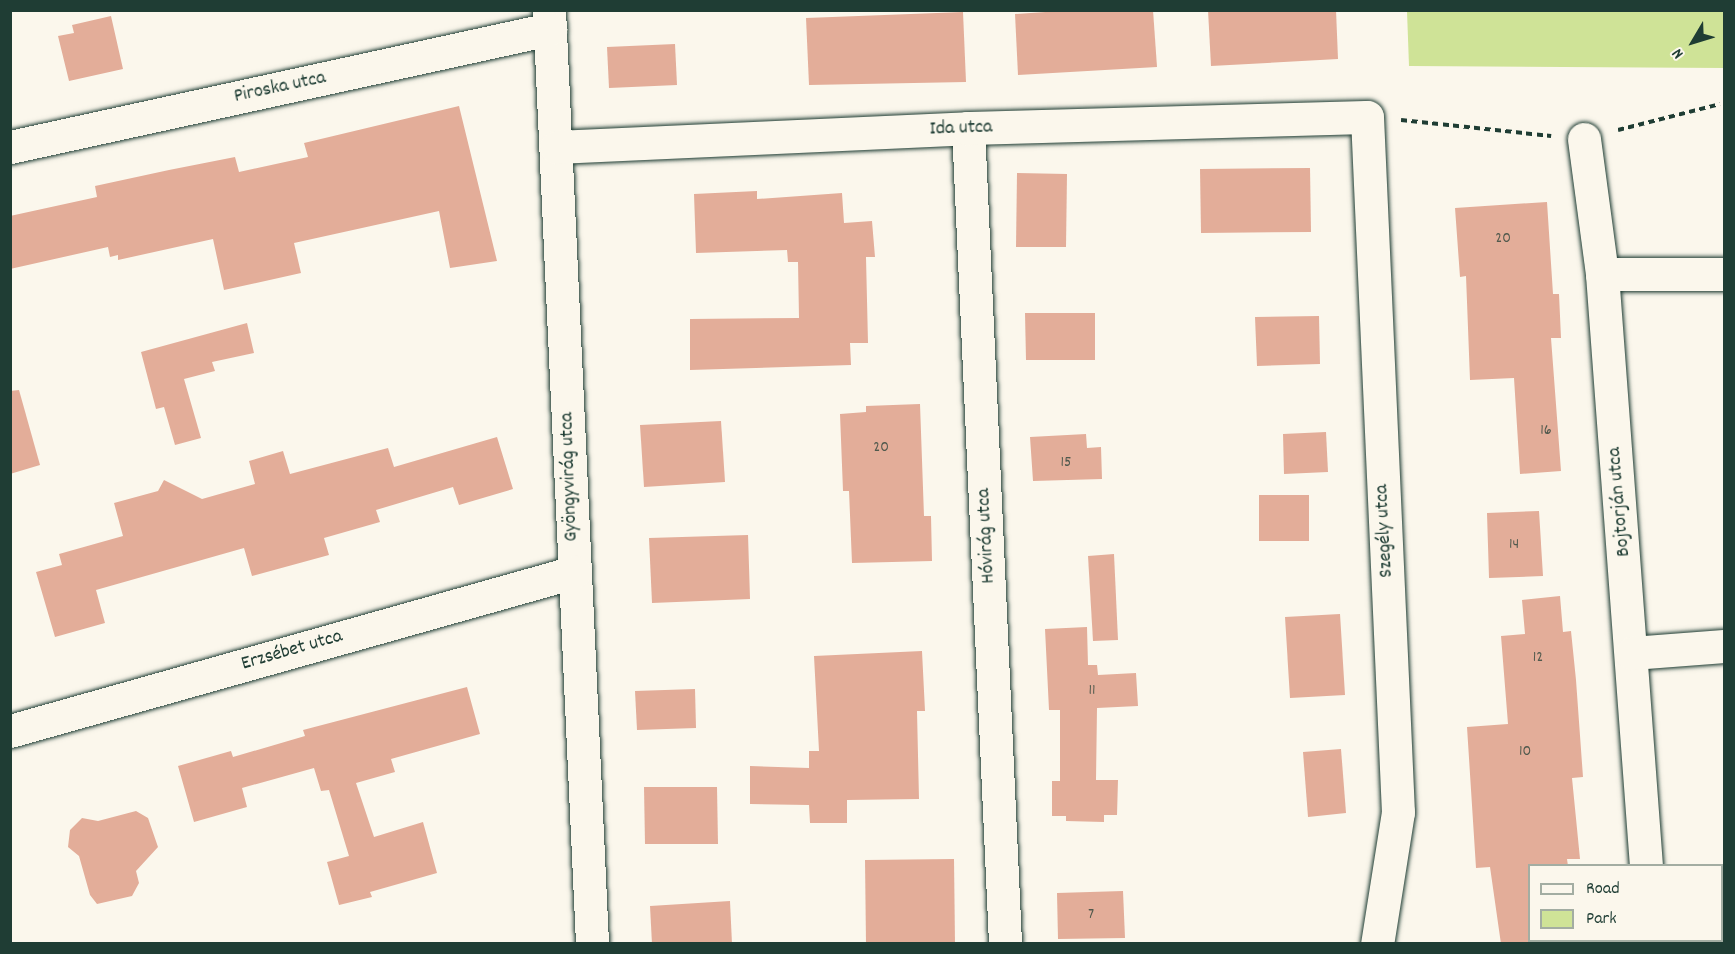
<!DOCTYPE html>
<meta charset="utf-8">
<style>
body{margin:0}
#map{position:relative;width:1735px;height:954px;overflow:hidden;background:#fbf7ec;font-family:Dekko,sans-serif}
div>[style]{position:absolute}
.green>*{inset:0;background:#cfe397}
.building>*{inset:0;background:#e3ad99}
.path>*{height:4px;margin-top:-2px;transform-origin:0;background:repeating-linear-gradient(90deg,#1f3d34 0 6px,transparent 0 10.5px)}
.roads{filter:drop-shadow(0 0 2px #1f3d34) drop-shadow(0 0 2px #1f3d34)}
.street>*{height:33px;margin:-16.5px;padding:0 16.5px;transform-origin:16.5px;border-radius:16.5px;background:#fbf7ec}
span{translate:-50% -50%;white-space:nowrap;text-align:center;line-height:1.15;-webkit-text-stroke:4.5px #fbf7ec;paint-order:stroke}
.number-label{font-size:16px;color:#50594d}
.number-label span{-webkit-text-stroke-width:0}
.street-label{font-size:20px;color:#1f3d34}
.frame{position:absolute;inset:0;border:12px solid #1f3d34;pointer-events:none}
.legend{position:absolute;left:1528px;top:864px;width:195px;height:78px;box-sizing:border-box;background:#fbf7ec;border:2px solid #a3ada2;margin:0;padding:8px 10px;list-style:none;font-size:18px;color:#1f3d34}
.legend li{display:flex;align-items:center;gap:12px;height:30px}
.legend b{width:30px;border:2px solid #a3ada2}
.north{position:absolute;left:1663px;top:12px;width:60px;height:60px;-webkit-text-stroke:4px #fbf7ec;paint-order:stroke;rotate:232deg;font-size:16px;font-weight:700;line-height:24px;text-align:center;color:#1f3d34}
.north::after{content:'';display:block;margin:auto;width:21px;height:27px;background:#1f3d34;clip-path:polygon(50% 0,100% 100%,50% 72%,0 100%)}
</style>
<div id="map">
<div class="green">
<div style="clip-path:polygon(1407px 11px,1724px 11px,1724px 68px,1409px 66px)"></div>
</div>
<div class="building">
<div style="clip-path:polygon(1075px 10px,1153px 10px,1157px 67px,1018px 75px,1015px 14px)"></div>
<div style="clip-path:polygon(1208px 10px,1336px 10px,1338px 59px,1211px 66px)"></div>
<div style="clip-path:polygon(963px 12px,966px 82px,809px 85px,806px 18px)"></div>
<div style="clip-path:polygon(111px 16px,123px 69px,69px 81px,58px 36px,74px 33px,72px 25px)"></div>
<div style="clip-path:polygon(675px 44px,677px 85px,609px 88px,607px 47px)"></div>
<div style="clip-path:polygon(459px 106px,497px 261px,450px 268px,439px 211px,294px 243px,301px 273px,224px 290px,213px 239px,118px 260px,118px 255px,110px 257px,108px 247px,10px 269px,10px 216px,97px 197px,95px 186px,169px 170px,235px 157px,239px 172px,308px 157px,304px 143px)"></div>
<div style="clip-path:polygon(1310px 168px,1311px 232px,1201px 233px,1200px 169px)"></div>
<div style="clip-path:polygon(1017px 173px,1067px 174px,1066px 247px,1016px 247px)"></div>
<div style="clip-path:polygon(757px 191px,757px 199px,842px 193px,844px 223px,872px 221px,875px 257px,866px 257px,868px 343px,850px 343px,851px 365px,690px 370px,690px 319px,799px 318px,798px 262px,788px 262px,787px 250px,696px 253px,694px 194px)"></div>
<div style="clip-path:polygon(1547px 202px,1553px 294px,1559px 294px,1561px 338px,1551px 338px,1561px 471px,1520px 474px,1514px 378px,1470px 380px,1466px 276px,1460px 277px,1455px 208px)"></div>
<div style="clip-path:polygon(1025px 313px,1095px 313px,1095px 360px,1026px 360px)"></div>
<div style="clip-path:polygon(1319px 316px,1320px 364px,1257px 366px,1255px 317px)"></div>
<div style="clip-path:polygon(247px 323px,254px 353px,212px 362px,215px 371px,184px 379px,201px 438px,175px 445px,164px 407px,156px 409px,141px 352px)"></div>
<div style="clip-path:polygon(19px 390px,40px 465px,10px 474px,10px 391px)"></div>
<div style="clip-path:polygon(920px 404px,924px 516px,931px 516px,932px 561px,852px 563px,849px 491px,843px 491px,840px 414px,866px 412px,866px 406px)"></div>
<div style="clip-path:polygon(721px 421px,725px 482px,644px 487px,640px 425px)"></div>
<div style="clip-path:polygon(1326px 432px,1328px 472px,1284px 474px,1283px 434px)"></div>
<div style="clip-path:polygon(1086px 434px,1087px 448px,1101px 447px,1102px 479px,1033px 481px,1030px 437px)"></div>
<div style="clip-path:polygon(497px 437px,513px 489px,459px 505px,453px 487px,376px 510px,380px 522px,324px 538px,329px 555px,252px 576px,244px 548px,96px 590px,105px 623px,55px 637px,36px 572px,62px 565px,59px 554px,123px 536px,114px 503px,158px 491px,164px 480px,202px 499px,255px 484px,249px 461px,283px 451px,290px 474px,388px 448px,394px 467px)"></div>
<div style="clip-path:polygon(1259px 495px,1309px 495px,1309px 541px,1259px 541px)"></div>
<div style="clip-path:polygon(1539px 511px,1543px 576px,1489px 578px,1487px 513px)"></div>
<div style="clip-path:polygon(748px 535px,750px 599px,652px 603px,649px 538px)"></div>
<div style="clip-path:polygon(1114px 554px,1118px 640px,1093px 641px,1088px 556px)"></div>
<div style="clip-path:polygon(1560px 596px,1563px 632px,1571px 631px,1576px 680px,1583px 777px,1572px 778px,1580px 859px,1567px 859px,1568px 866px,1530px 866px,1530px 944px,1501px 944px,1490px 867px,1476px 868px,1467px 727px,1508px 724px,1501px 636px,1525px 634px,1522px 600px)"></div>
<div style="clip-path:polygon(1340px 614px,1345px 695px,1290px 698px,1285px 617px)"></div>
<div style="clip-path:polygon(1087px 627px,1088px 665px,1097px 665px,1098px 675px,1136px 673px,1138px 706px,1097px 708px,1096px 780px,1118px 780px,1117px 815px,1104px 815px,1104px 822px,1066px 821px,1066px 816px,1052px 816px,1052px 781px,1060px 781px,1060px 710px,1049px 710px,1045px 629px)"></div>
<div style="clip-path:polygon(922px 651px,925px 711px,917px 711px,919px 799px,847px 800px,847px 823px,810px 823px,809px 805px,750px 804px,750px 766px,809px 768px,809px 751px,819px 751px,814px 656px)"></div>
<div style="clip-path:polygon(467px 687px,480px 734px,391px 759px,395px 772px,356px 783px,374px 837px,423px 822px,437px 873px,370px 892px,372px 897px,339px 905px,327px 862px,349px 856px,329px 790px,321px 791px,314px 768px,242px 788px,247px 807px,194px 822px,178px 766px,231px 751px,233px 757px,305px 736px,303px 730px)"></div>
<div style="clip-path:polygon(695px 689px,696px 728px,637px 730px,635px 691px)"></div>
<div style="clip-path:polygon(1341px 749px,1346px 813px,1308px 817px,1303px 752px)"></div>
<div style="clip-path:polygon(644px 787px,717px 787px,718px 844px,645px 844px)"></div>
<div style="clip-path:polygon(136px 811px,148px 818px,158px 847px,136px 871px,139px 883px,132px 896px,97px 904px,90px 895px,79px 856px,68px 847px,70px 830px,82px 818px,98px 821px)"></div>
<div style="clip-path:polygon(954px 859px,955px 944px,866px 944px,865px 860px)"></div>
<div style="clip-path:polygon(1123px 891px,1125px 938px,1058px 939px,1057px 893px)"></div>
<div style="clip-path:polygon(730px 901px,732px 944px,652px 944px,650px 906px)"></div>
</div>
<div class="path">
<div style="left:1401px;top:120px;width:151px;rotate:6.1deg"></div>
<div style="left:1618px;top:130px;width:105px;rotate:-14.3deg"></div>
</div>
<div class="roads">
<div class="street">
<div style="left:549px;top:10px;width:935px;rotate:87.36deg"></div>
<div style="left:968px;top:128px;width:817px;rotate:87.4deg"></div>
<div style="left:1584px;top:139px;width:136px;rotate:82.4deg"></div>
<div style="left:1602px;top:274px;width:594px;rotate:85.75deg"></div>
<div style="left:10px;top:147px;width:553px;rotate:-12.33deg"></div>
<div style="left:556px;top:147px;width:412px;rotate:-2.6deg"></div>
<div style="left:968px;top:128px;width:399px;rotate:-1.6deg"></div>
<div style="left:1367px;top:117px;width:696px;rotate:87.45deg"></div>
<div style="left:1398px;top:812px;width:134px;rotate:99deg"></div>
<div style="left:1602px;top:274px;width:122px"></div>
<div style="left:1632px;top:653px;width:92px;rotate:-4.4deg"></div>
<div style="left:10px;top:731px;width:586px;rotate:-15.74deg"></div>
<div style="left:1651px;top:940px;width:4px;rotate:90deg"></div>
</div>
</div>
<div class="number-label">
<span style="left:1503px;top:239px">20</span>
<span style="left:1546px;top:431px">16</span>
<span style="left:881px;top:448px">20</span>
<span style="left:1066px;top:463px">15</span>
<span style="left:1514px;top:545px">14</span>
<span style="left:1538px;top:658px">12</span>
<span style="left:1092px;top:691px">11</span>
<span style="left:1525px;top:752px">10</span>
<span style="left:1091px;top:915px">7</span>
</div>
<div class="street-label">
<span style="left:280px;top:88px;rotate:-12deg">Piroska utca</span>
<span style="left:961px;top:129px;rotate:-2deg">Ida utca</span>
<span style="left:570px;top:477px;rotate:-92deg">Gyöngyvirág utca</span>
<span style="left:1620px;top:502px;rotate:-95deg">Bojtorján utca</span>
<span style="left:1385px;top:531px;rotate:-93deg">Szegély utca</span>
<span style="left:987px;top:536px;rotate:-93deg">Hóvirág utca</span>
<span style="left:292px;top:651px;rotate:-16deg">Erzsébet utca</span>
</div>
<div class="frame"></div>
<ul class="legend">
<li><b style="height:8px;background:#fbf7ec"></b>Road</li>
<li><b style="height:16px;background:#cfe397"></b>Park</li>
</ul>
<div class="north">N</div>
</div>
